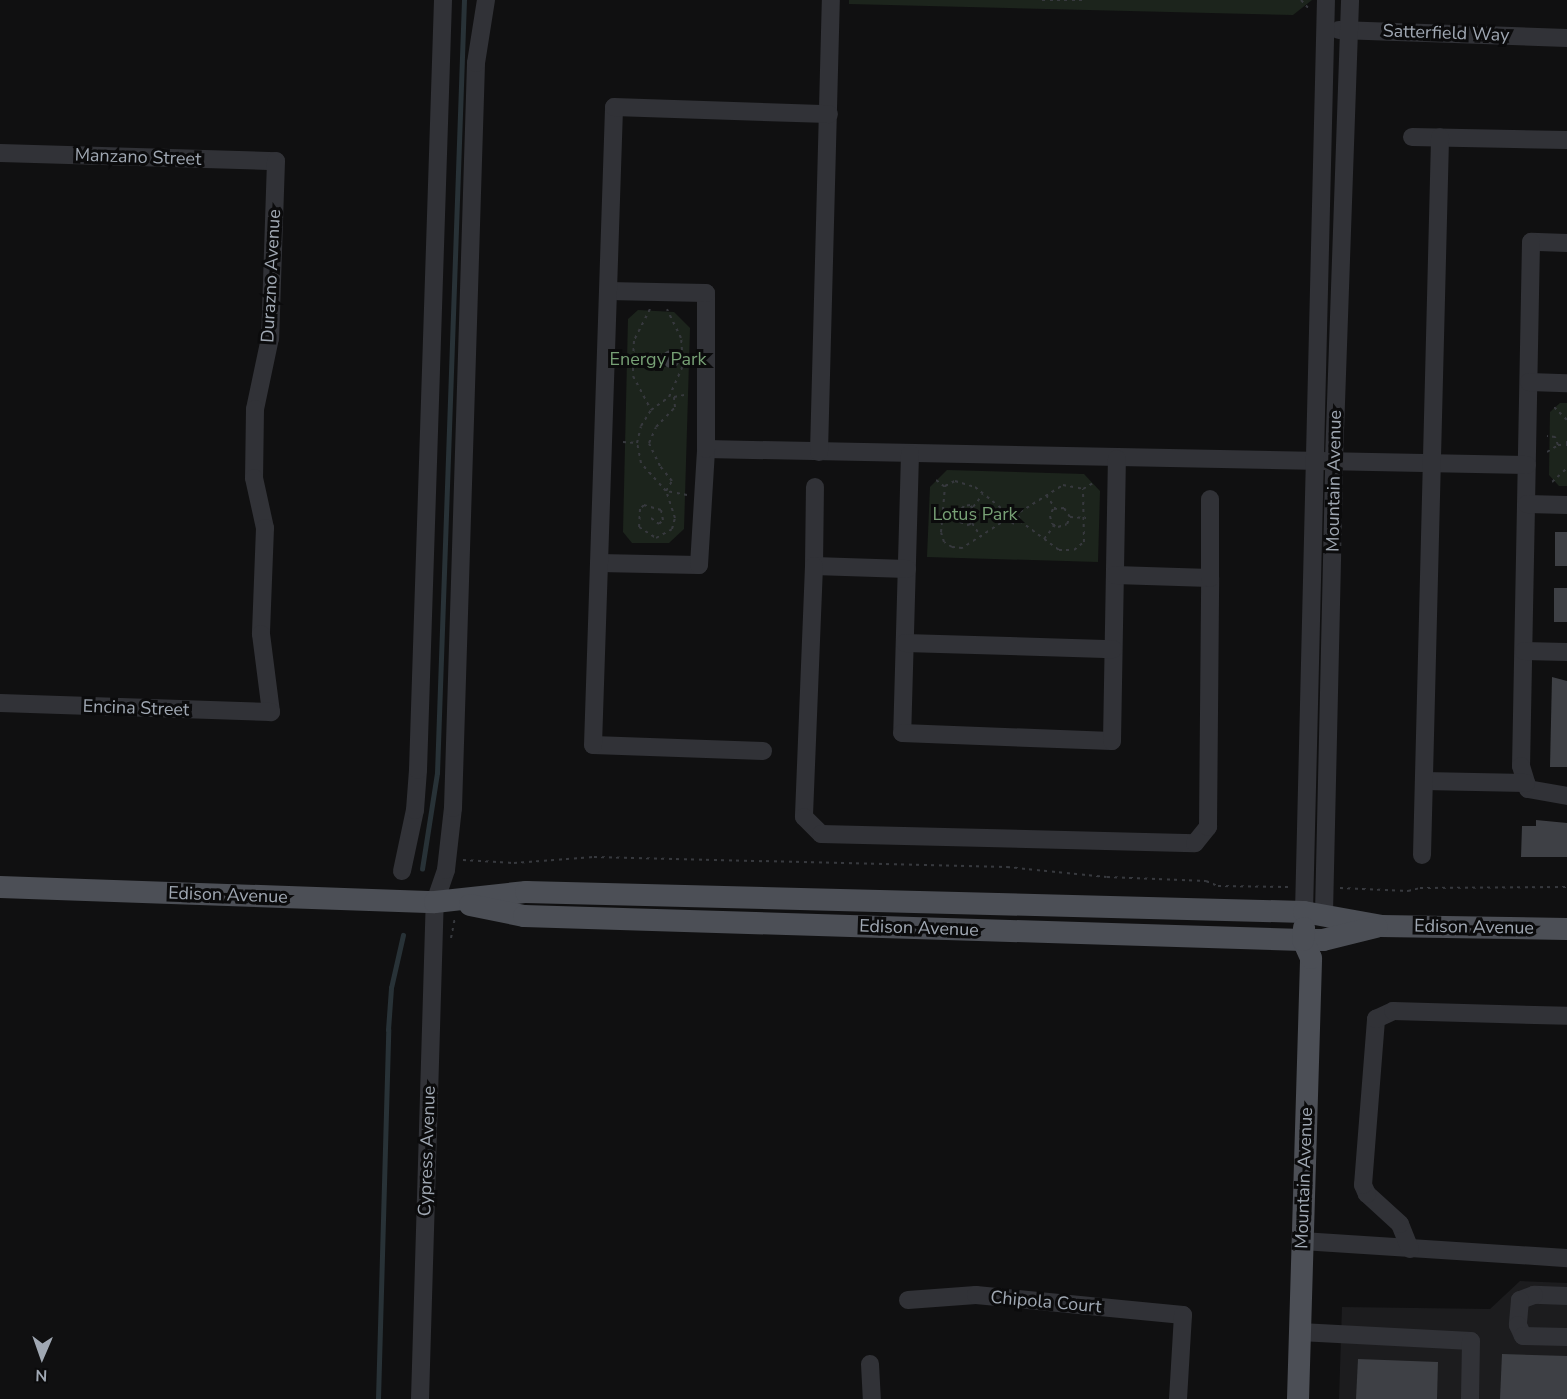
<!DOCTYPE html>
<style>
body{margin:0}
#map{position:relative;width:1567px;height:1399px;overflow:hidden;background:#101011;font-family:"Nunito Sans",sans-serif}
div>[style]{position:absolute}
.built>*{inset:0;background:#1c1c1e}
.green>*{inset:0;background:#1c241c}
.stream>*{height:4.5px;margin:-2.25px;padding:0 2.25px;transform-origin:2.25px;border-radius:2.25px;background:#283237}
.building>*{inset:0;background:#3e4045}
.round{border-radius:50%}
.path>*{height:2px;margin-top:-1px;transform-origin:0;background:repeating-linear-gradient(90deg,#37393e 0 3px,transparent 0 7.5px)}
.minor>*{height:18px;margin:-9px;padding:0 9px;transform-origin:9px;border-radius:9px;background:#313237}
.major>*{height:22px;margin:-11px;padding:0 11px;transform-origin:11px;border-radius:11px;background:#4c4f56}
span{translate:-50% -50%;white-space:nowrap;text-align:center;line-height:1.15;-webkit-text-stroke:6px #0b0b0c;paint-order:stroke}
.street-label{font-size:18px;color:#a0a8b3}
.park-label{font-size:18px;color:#77a075}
.north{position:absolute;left:12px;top:1327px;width:60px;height:60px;-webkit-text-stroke:4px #0b0b0c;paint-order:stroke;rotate:182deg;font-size:16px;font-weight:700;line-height:24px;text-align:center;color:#a0a8b3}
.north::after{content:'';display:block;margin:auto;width:21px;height:27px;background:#a0a8b3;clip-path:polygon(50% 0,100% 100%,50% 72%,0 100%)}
</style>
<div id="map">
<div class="built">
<div style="clip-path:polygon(1520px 1281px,1567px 1283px,1567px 1399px,1339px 1399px,1342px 1307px,1490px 1309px)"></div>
</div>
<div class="green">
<div style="clip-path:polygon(849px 0,1312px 0,1293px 15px,849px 4px)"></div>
<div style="clip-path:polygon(638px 310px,674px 312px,690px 328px,684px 529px,669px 543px,632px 543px,623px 532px,628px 319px)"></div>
<div style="clip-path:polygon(1560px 403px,1567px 403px,1567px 486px,1559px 486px,1549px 475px,1550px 412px)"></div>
<div style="clip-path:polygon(947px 470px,1084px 474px,1100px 491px,1098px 562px,927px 557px,930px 487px)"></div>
</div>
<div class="stream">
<div style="left:422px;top:869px;width:97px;rotate:-81.1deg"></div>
<div style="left:437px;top:773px;width:773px;rotate:-88deg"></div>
<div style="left:378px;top:1399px;width:369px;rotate:-88.4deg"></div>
<div style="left:388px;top:1030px;width:42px;rotate:-85.9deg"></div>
<div style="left:391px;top:988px;width:54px;rotate:-77.2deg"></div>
</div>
<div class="building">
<div class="round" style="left:662px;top:350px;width:18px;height:18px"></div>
<div style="clip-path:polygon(1555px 532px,1567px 532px,1567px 566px,1555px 566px)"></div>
<div style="clip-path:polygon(1554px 588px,1567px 588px,1567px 622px,1554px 622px)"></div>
<div style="clip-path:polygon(1552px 677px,1567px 681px,1567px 767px,1550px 767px)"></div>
<div style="clip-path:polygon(1536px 820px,1567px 823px,1567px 857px,1521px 857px,1522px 826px,1536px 826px)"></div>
<div style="clip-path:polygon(1502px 1354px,1567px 1356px,1567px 1399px,1500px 1399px)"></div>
<div style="clip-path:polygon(1358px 1359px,1438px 1362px,1437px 1399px,1356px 1399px)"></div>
</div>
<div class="path">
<div style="left:1042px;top:0;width:40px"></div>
<div style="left:1301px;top:0;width:12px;rotate:48deg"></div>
<div style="left:650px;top:309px;width:36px;rotate:117deg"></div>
<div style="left:634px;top:341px;width:20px;rotate:93deg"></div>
<div style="left:633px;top:361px;width:15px;rotate:90deg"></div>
<div style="left:633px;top:376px;width:38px;rotate:62deg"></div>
<div style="left:625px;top:358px;width:8px"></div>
<div style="left:1554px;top:407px;width:18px;rotate:45deg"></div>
<div style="left:1567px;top:441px;width:7px;rotate:90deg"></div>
<div style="left:623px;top:442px;width:14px;rotate:4deg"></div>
<div style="left:1558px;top:445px;width:9px"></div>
<div style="left:1547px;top:452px;width:13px;rotate:-32deg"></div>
<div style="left:1558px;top:445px;width:9px;rotate:-111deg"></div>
<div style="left:1555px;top:437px;width:8px;rotate:-173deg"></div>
<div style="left:936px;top:480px;width:11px;rotate:38deg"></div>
<div style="left:1552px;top:482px;width:21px;rotate:-43deg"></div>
<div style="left:687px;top:495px;width:21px;rotate:-169deg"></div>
<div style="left:666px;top:491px;width:12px;rotate:-59deg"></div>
<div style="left:672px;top:481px;width:19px;rotate:-129deg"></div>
<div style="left:660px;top:466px;width:25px;rotate:-116deg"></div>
<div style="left:649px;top:443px;width:17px;rotate:-66deg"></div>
<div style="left:656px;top:427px;width:28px;rotate:-46deg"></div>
<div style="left:675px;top:407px;width:10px;rotate:-96deg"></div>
<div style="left:674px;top:397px;width:15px;rotate:-11deg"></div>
<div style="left:1046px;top:495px;width:16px;rotate:55deg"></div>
<div style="left:973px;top:507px;width:16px;rotate:-52deg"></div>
<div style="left:1020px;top:512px;width:51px;rotate:-32.1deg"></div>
<div style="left:1063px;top:485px;width:20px;rotate:11deg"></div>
<div style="left:941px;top:514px;width:16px"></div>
<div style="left:957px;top:514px;width:9px;rotate:69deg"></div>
<div style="left:960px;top:522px;width:9px;rotate:21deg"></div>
<div style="left:968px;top:525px;width:7px;rotate:-27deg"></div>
<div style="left:974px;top:522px;width:9px;rotate:-69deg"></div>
<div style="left:977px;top:514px;width:11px;rotate:-128deg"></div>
<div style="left:970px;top:505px;width:6px;rotate:171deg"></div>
<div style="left:964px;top:506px;width:11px;rotate:131deg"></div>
<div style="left:1070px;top:517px;width:11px;rotate:-124deg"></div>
<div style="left:1064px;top:508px;width:11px;rotate:175deg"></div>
<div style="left:1053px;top:509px;width:8px;rotate:113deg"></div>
<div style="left:1050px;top:516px;width:8px;rotate:76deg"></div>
<div style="left:1052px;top:524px;width:7px;rotate:27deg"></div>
<div style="left:1058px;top:527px;width:9px;rotate:-18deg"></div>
<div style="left:1067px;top:524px;width:8px;rotate:-67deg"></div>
<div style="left:1070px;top:517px;width:16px;rotate:4deg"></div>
<div style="left:651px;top:518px;width:10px;rotate:37deg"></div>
<div style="left:659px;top:524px;width:6px;rotate:-45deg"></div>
<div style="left:663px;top:520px;width:10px;rotate:-101deg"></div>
<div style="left:661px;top:510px;width:18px;rotate:-164deg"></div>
<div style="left:644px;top:505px;width:6px;rotate:135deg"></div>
<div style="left:640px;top:509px;width:18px;rotate:93deg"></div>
<div style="left:639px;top:527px;width:20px;rotate:33deg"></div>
<div style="left:656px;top:538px;width:18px;rotate:-29deg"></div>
<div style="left:672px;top:529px;width:11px;rotate:-75deg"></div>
<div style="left:675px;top:518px;width:28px;rotate:-108deg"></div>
<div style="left:666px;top:491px;width:38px;rotate:-132deg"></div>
<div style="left:641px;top:463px;width:20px;rotate:-101deg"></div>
<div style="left:637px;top:443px;width:17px;rotate:-77deg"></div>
<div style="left:641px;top:426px;width:19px;rotate:-58deg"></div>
<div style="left:651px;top:410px;width:22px;rotate:-36deg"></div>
<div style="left:669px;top:397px;width:35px;rotate:-66deg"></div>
<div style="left:683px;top:365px;width:27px;rotate:-94deg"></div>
<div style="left:681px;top:338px;width:32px;rotate:-116deg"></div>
<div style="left:1020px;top:521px;width:7px;rotate:153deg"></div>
<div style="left:1014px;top:524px;width:9px;rotate:-144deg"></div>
<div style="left:1007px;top:519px;width:54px;rotate:147.2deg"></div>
<div style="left:962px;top:548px;width:10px;rotate:-174deg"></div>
<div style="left:952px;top:547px;width:9px;rotate:-148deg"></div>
<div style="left:944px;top:542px;width:10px;rotate:-107deg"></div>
<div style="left:941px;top:532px;width:46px;rotate:-85deg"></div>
<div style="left:945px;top:486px;width:11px;rotate:-27deg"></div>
<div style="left:955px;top:481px;width:21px;rotate:17deg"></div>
<div style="left:975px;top:487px;width:40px;rotate:39deg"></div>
<div style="left:1006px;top:512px;width:11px;rotate:-15deg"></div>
<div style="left:1017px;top:509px;width:12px;rotate:76deg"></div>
<div style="left:1020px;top:521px;width:49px;rotate:36.6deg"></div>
<div style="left:1059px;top:550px;width:15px"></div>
<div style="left:1074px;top:550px;width:13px;rotate:-39deg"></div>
<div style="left:1084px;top:542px;width:53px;rotate:-91.1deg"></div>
<div style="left:1083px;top:489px;width:12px;rotate:-31deg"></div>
<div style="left:972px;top:523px;width:17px;rotate:57deg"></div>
<div style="left:1044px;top:539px;width:18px;rotate:-52deg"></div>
<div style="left:463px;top:860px;width:51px;rotate:3.4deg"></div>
<div style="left:514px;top:863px;width:80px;rotate:-4.3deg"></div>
<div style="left:594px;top:857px;width:413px;rotate:1.4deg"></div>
<div style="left:1007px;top:867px;width:100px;rotate:5.7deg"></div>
<div style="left:1107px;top:877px;width:99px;rotate:2.3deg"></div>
<div style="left:1206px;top:881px;width:13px;rotate:23deg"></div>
<div style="left:1218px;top:886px;width:71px;rotate:0.8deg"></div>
<div style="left:1340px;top:888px;width:68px;rotate:2.5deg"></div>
<div style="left:1408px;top:891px;width:12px;rotate:-14deg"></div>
<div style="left:1420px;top:888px;width:147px;rotate:-0.4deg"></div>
<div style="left:451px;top:938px;width:21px;rotate:-79deg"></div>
</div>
<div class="minor">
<div style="left:1339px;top:30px;width:228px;rotate:2deg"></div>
<div style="left:1412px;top:137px;width:155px;rotate:1.1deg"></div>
<div style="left:0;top:153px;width:276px;rotate:1.7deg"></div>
<div style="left:276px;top:161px;width:177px;rotate:91.9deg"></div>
<div style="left:270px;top:338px;width:73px;rotate:101.9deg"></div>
<div style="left:255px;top:409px;width:69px;rotate:90.8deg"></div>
<div style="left:254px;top:478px;width:51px;rotate:77.6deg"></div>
<div style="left:265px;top:528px;width:106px;rotate:92.2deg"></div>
<div style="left:261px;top:634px;width:79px;rotate:82.7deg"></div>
<div style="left:271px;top:712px;width:271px;rotate:-178.1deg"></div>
<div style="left:1567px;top:243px;width:36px;rotate:-178deg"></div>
<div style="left:1531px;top:242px;width:524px;rotate:91.09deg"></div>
<div style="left:1521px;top:766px;width:24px;rotate:73deg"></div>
<div style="left:1528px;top:789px;width:40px;rotate:10deg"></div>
<div style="left:1529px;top:382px;width:38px;rotate:2deg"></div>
<div style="left:706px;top:449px;width:821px;rotate:1.12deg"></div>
<div style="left:819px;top:452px;width:452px;rotate:-88.5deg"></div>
<div style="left:910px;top:454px;width:279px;rotate:91.6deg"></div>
<div style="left:902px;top:733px;width:210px;rotate:2.2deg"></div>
<div style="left:1112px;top:741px;width:282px;rotate:-89deg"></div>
<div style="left:1527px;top:504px;width:40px;rotate:1.4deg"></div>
<div style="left:599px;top:563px;width:100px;rotate:1.1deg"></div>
<div style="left:699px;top:565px;width:116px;rotate:-86.5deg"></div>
<div style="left:706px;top:449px;width:156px;rotate:-90deg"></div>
<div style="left:706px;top:293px;width:98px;rotate:-178.8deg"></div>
<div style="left:814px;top:566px;width:79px;rotate:-89.3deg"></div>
<div style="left:907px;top:569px;width:93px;rotate:-178.2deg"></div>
<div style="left:814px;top:566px;width:251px;rotate:92.3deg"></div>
<div style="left:804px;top:817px;width:24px;rotate:45deg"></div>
<div style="left:821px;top:834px;width:374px;rotate:1.4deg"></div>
<div style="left:1195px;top:843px;width:21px;rotate:-51deg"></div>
<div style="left:1208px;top:827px;width:249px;rotate:-89.5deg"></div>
<div style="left:1210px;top:578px;width:95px;rotate:-178.2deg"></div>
<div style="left:1210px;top:578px;width:79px;rotate:-90deg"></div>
<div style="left:905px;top:643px;width:208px;rotate:1.7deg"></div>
<div style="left:1524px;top:651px;width:43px;rotate:1.3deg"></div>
<div style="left:763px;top:751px;width:170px;rotate:-178deg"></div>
<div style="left:593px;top:745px;width:638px;rotate:-88.11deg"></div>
<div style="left:614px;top:107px;width:215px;rotate:1.9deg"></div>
<div style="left:1424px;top:781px;width:102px;rotate:1.1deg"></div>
<div style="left:1422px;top:855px;width:718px;rotate:-88.56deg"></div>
<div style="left:402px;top:871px;width:62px;rotate:-78deg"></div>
<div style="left:415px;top:810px;width:40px;rotate:-85.7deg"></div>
<div style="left:418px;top:770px;width:770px;rotate:-88.14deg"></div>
<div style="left:1304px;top:912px;width:912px;rotate:-88.62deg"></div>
<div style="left:1324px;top:913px;width:453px;rotate:-88.7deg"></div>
<div style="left:1334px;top:460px;width:460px;rotate:-88deg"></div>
<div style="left:1302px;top:1241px;width:266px;rotate:3.7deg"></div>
<div style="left:1410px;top:1249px;width:27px;rotate:-112deg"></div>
<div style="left:1400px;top:1224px;width:45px;rotate:-137.7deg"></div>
<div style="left:1367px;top:1194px;width:10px;rotate:-114deg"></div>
<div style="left:1363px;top:1185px;width:167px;rotate:-85.5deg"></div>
<div style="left:1376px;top:1019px;width:19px;rotate:-25deg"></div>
<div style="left:1393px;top:1011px;width:174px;rotate:1.6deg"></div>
<div style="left:1567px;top:1296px;width:33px;rotate:-178deg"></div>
<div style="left:1534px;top:1295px;width:15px;rotate:160deg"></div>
<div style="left:1520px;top:1300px;width:25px;rotate:95deg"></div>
<div style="left:1518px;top:1325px;width:12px;rotate:66deg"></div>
<div style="left:1523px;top:1336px;width:44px;rotate:1.3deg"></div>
<div style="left:908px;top:1300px;width:68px;rotate:-4.2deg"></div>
<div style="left:976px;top:1295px;width:208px;rotate:5.5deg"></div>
<div style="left:1183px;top:1315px;width:84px;rotate:93.4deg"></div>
<div style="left:1300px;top:1332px;width:171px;rotate:3deg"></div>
<div style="left:1471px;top:1341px;width:58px;rotate:91deg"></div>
<div style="left:870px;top:1364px;width:35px;rotate:87deg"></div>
<div style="left:420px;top:1399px;width:497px;rotate:-88.3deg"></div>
<div style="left:435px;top:902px;width:34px;rotate:-71deg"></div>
<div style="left:446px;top:870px;width:62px;rotate:-83.6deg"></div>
<div style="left:453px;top:808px;width:745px;rotate:-88.23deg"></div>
<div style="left:476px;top:63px;width:64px;rotate:-81deg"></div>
</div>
<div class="major">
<div style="left:0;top:887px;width:435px;rotate:2deg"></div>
<div style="left:435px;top:902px;width:92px;rotate:-6.3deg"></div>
<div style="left:526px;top:892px;width:778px;rotate:1.47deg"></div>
<div style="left:1304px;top:912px;width:78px;rotate:10.3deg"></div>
<div style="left:1381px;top:926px;width:186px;rotate:0.9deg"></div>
<div style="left:470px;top:905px;width:55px;rotate:11.5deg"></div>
<div style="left:524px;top:916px;width:779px;rotate:1.76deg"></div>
<div style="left:1303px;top:940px;width:20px"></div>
<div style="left:1323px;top:940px;width:55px;rotate:-13.8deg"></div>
<div style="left:1298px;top:1399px;width:441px;rotate:-88.3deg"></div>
<div style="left:1311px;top:958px;width:20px;rotate:-114deg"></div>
<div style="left:1303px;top:940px;width:12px;rotate:-85deg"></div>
</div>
<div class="street-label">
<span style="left:1446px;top:33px;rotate:2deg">Satterfield Way</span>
<span style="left:138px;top:157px;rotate:2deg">Manzano Street</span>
<span style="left:271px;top:276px;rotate:-87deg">Durazno Avenue</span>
<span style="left:1334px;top:481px;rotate:-89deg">Mountain Avenue</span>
<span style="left:136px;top:708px;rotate:2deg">Encina Street</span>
<span style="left:228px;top:895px;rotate:2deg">Edison Avenue</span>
<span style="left:1474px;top:927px;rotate:1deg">Edison Avenue</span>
<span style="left:919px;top:928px;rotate:2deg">Edison Avenue</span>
<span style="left:427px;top:1151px;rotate:-88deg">Cypress Avenue</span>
<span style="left:1304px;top:1178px;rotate:-88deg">Mountain Avenue</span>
<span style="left:1046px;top:1302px;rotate:5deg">Chipola Court</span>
</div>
<div class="park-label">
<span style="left:658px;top:359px">Energy Park</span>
<span style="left:975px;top:514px">Lotus Park</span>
</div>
<div class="north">N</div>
</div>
